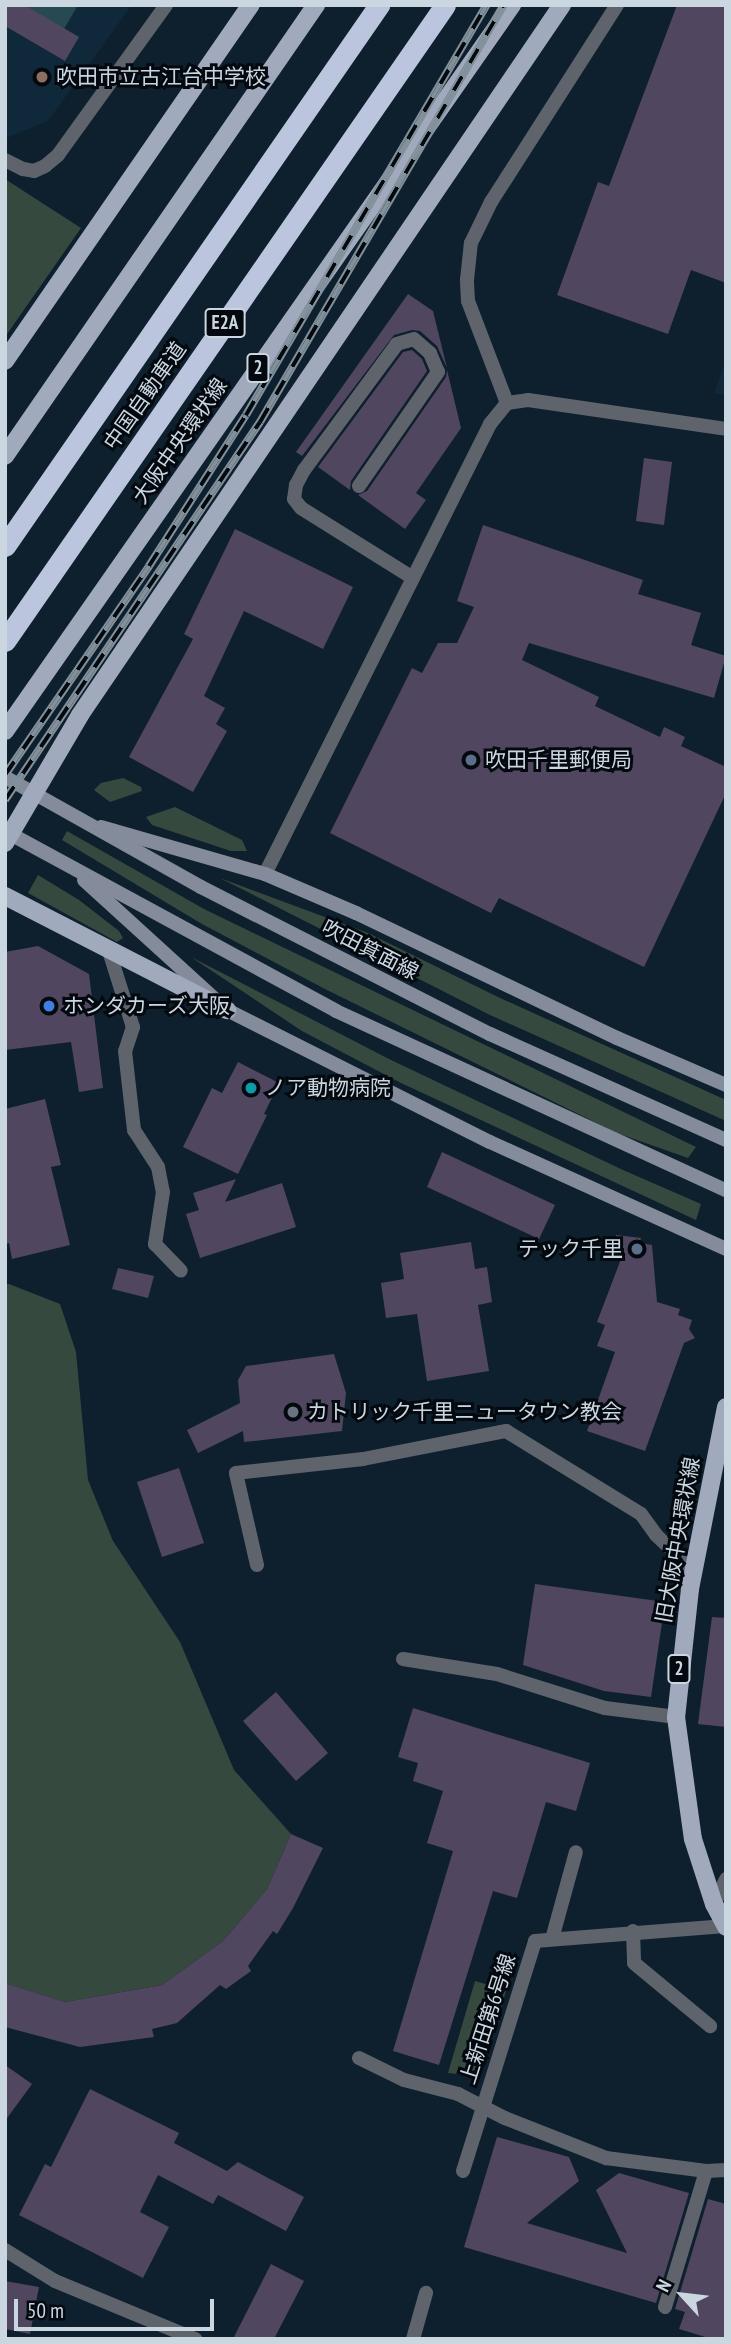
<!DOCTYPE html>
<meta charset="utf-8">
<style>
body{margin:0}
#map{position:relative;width:731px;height:2344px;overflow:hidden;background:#0e202d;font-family:"PT Sans Narrow","Noto Sans JP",sans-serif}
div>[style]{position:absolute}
.built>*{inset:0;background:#0f283a}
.green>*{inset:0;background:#36493e}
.water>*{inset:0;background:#274a52}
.building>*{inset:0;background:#50465f}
.service>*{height:14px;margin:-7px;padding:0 7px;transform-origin:7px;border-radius:7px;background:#5f636c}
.minor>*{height:14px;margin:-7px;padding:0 7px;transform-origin:7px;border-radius:7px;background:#5f636c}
.tertiary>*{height:14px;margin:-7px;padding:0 7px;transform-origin:7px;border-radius:7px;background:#5f636c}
.secondary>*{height:14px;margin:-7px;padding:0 7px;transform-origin:7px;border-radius:7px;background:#848b9a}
.primary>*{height:18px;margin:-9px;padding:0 9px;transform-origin:9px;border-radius:9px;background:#a1a9bd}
.motorway>*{height:21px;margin:-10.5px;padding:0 10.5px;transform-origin:10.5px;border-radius:10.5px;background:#bbc5dd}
.rail>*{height:8px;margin-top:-4px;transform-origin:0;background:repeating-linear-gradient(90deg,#03090e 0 16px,#81909a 0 32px);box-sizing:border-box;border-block:2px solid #81909a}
.dots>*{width:19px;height:19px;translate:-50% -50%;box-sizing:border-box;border:4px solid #03090e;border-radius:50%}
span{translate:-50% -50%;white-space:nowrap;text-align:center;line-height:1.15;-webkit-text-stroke:6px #03090e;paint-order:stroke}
.shield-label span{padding:2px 5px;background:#03090e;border:2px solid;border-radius:5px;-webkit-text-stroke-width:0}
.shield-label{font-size:19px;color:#cbd7e0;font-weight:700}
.poi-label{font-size:21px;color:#cbd7e0}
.left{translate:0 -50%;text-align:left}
.right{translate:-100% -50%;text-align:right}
.street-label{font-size:21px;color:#cbd7e0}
.frame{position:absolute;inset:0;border:7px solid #cbd7e0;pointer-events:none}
.north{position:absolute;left:647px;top:2260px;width:70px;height:70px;-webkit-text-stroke:5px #03090e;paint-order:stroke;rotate:297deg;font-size:19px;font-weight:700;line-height:28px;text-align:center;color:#cbd7e0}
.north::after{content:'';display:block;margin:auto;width:24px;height:32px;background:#cbd7e0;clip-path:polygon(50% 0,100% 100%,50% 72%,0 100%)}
.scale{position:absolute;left:14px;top:2299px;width:200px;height:32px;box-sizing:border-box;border:4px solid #cbd7e0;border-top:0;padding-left:9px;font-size:21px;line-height:24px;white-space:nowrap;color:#cbd7e0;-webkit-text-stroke:5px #03090e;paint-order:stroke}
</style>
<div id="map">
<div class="built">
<div style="clip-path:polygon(5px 5px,132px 5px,48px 121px,7px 138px)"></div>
<div style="clip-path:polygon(726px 361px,726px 395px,714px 393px)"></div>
</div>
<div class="green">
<div style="clip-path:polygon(5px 179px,81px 228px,5px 337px)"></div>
<div style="clip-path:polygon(123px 778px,141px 787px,142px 791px,110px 802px,94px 790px,101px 783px)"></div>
<div style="clip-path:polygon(175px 807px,242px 840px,247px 851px,231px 851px,152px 825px,146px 817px)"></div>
<div style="clip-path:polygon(67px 831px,204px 909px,696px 1147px,688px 1158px,617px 1133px,325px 989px,202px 924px,62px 840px)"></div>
<div style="clip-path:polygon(38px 875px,79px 900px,119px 931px,123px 938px,117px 942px,28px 893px)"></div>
<div style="clip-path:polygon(220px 878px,368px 933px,500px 998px,726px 1100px,726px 1121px,490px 1015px)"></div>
<div style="clip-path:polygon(191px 957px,391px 1060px,623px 1170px,701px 1204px,696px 1220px,401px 1083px,302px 1031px)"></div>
<div style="clip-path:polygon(9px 1284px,60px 1304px,76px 1352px,88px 1480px,113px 1541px,180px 1642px,234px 1770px,291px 1834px,267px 1889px,223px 1941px,162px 1985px,65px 2002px,5px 1983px,5px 1285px)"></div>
<div style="clip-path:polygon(475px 1981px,506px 1990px,497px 2026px,483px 2065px,466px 2075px,448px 2073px)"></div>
</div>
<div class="water">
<div style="clip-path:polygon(25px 5px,78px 5px,64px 29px)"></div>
</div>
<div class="building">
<div style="clip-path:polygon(5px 5px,25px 5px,79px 37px,65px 61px,5px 26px)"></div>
<div style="clip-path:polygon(677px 5px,726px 5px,726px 283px,691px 270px,668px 334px,557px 295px,598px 182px,609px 186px)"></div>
<div style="clip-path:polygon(408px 294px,433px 311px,447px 368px,437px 346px,420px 331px,412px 330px,394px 335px,302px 456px,296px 452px)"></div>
<div style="clip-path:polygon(412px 350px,422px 359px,427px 371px,351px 481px,350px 490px,318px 467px,403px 352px)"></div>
<div style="clip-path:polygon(447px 370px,461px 428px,416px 493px,426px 500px,405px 529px,358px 495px,367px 491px,446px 377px)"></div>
<div style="clip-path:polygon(644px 458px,672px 462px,664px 525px,636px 521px)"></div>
<div style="clip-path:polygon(483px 525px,643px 580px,638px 594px,701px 613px,691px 645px,726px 656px,714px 698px,529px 643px,522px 660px,599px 697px,595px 706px,660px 737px,664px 727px,685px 737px,681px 746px,726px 767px,726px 793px,644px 967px,499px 898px,491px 913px,330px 833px,412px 668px,422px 673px,438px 643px,457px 643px,474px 607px,457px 601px)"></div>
<div style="clip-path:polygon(235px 529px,353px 587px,323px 649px,244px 611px,204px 696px,225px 708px,216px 724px,227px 731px,193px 792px,129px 757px,193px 639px,184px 634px)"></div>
<div style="clip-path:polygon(38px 946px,89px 974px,103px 1088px,79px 1092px,71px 1042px,5px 1050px,5px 952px)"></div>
<div style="clip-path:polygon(238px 1062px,279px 1083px,264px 1114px,267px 1115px,238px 1174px,183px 1147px,212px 1088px,222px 1093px)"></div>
<div style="clip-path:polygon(45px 1099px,61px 1165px,51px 1167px,70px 1245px,12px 1259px,9px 1243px,5px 1244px,5px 1109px)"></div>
<div style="clip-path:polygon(442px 1152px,555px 1205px,539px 1239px,427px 1187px)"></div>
<div style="clip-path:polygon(236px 1179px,225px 1202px,282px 1183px,296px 1227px,200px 1258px,186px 1214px,199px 1210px,193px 1193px)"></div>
<div style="clip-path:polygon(616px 1235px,641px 1238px,640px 1243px,652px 1245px,657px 1302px,680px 1309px,678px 1315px,692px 1320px,689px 1329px,695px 1338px,684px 1343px,645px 1451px,587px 1431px,615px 1352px,597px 1346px,605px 1325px,597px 1322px,621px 1259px,613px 1258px)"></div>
<div style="clip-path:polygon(471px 1242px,475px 1269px,487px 1267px,492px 1302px,478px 1305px,489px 1371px,427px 1381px,417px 1314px,386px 1318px,381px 1283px,404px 1279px,400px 1253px)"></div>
<div style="clip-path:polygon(118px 1268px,154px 1276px,148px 1298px,112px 1289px)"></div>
<div style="clip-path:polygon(334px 1354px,346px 1393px,342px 1431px,244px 1442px,243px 1431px,198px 1453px,187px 1430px,240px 1403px,238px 1380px,246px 1366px)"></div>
<div style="clip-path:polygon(179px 1468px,204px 1543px,162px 1557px,137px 1482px)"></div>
<div style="clip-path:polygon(535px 1584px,665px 1602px,651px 1697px,604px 1691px,523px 1665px)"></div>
<div style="clip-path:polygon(712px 1617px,726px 1618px,726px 1727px,698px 1724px)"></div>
<div style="clip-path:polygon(276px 1692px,328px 1753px,296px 1781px,243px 1721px)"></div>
<div style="clip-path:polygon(413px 1708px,590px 1763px,576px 1811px,546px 1802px,517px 1898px,493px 1891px,439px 2065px,393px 2051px,453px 1851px,427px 1843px,443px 1791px,413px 1781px,418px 1763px,398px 1757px)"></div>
<div style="clip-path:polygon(291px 1834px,323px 1848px,293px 1908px,277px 1934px,273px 1931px,248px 1966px,251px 1971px,226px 1989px,220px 1985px,177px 2023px,152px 2029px,154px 2037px,80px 2047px,5px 2027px,5px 1983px,65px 2002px,162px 1985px,223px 1941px,267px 1889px)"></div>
<div style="clip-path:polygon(5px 2065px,32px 2084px,5px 2121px)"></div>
<div style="clip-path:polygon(90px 2089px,179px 2133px,174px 2143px,227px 2171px,238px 2162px,304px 2197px,286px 2231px,218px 2195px,213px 2204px,158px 2175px,140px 2212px,169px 2227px,143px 2278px,19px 2215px,45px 2164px,51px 2167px)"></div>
<div style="clip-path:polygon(497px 2137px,569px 2157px,579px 2181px,527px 2223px,627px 2253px,596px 2190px,619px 2173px,689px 2193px,656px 2303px,464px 2247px)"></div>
<div style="clip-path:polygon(708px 2199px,726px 2204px,726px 2339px,712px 2339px,679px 2329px,685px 2312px,675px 2309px)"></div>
<div style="clip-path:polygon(271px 2264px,304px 2281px,274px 2339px,233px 2339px)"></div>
<div style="clip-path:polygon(5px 2281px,39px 2287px,30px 2334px,5px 2329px)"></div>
</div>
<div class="service">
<div style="left:359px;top:486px;width:139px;rotate:-55.3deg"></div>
<div style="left:438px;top:372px;width:21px;rotate:-113deg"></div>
<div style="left:430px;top:353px;width:21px;rotate:-139deg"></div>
<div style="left:414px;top:339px;width:18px;rotate:164deg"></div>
<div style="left:397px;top:344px;width:157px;rotate:126.4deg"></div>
<div style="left:304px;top:470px;width:17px;rotate:118deg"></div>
<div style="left:296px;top:485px;width:14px;rotate:98deg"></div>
<div style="left:294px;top:499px;width:11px;rotate:52deg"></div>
<div style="left:301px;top:508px;width:132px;rotate:32deg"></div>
<div style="left:403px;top:1659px;width:95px;rotate:9.1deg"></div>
<div style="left:497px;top:1674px;width:113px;rotate:17.5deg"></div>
<div style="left:605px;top:1708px;width:72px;rotate:7.2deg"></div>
<div style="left:714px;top:1904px;width:28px;rotate:-64deg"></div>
<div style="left:552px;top:1939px;width:90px;rotate:-74.6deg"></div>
</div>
<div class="minor">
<div style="left:507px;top:403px;width:109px;rotate:-110.9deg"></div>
<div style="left:468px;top:301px;width:21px;rotate:-93deg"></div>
<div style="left:467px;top:280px;width:37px;rotate:-84deg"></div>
<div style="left:471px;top:243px;width:46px;rotate:-64deg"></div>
<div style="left:491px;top:202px;width:234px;rotate:-57.4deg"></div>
<div style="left:265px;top:874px;width:503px;rotate:-63.43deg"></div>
<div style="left:490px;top:424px;width:27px;rotate:-51deg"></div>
<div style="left:507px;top:403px;width:21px;rotate:-8deg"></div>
<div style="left:528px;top:400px;width:200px;rotate:8.3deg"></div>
<div style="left:109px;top:951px;width:80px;rotate:72.5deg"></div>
<div style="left:133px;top:1027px;width:25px;rotate:108deg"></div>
<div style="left:125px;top:1051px;width:80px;rotate:83.5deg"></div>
<div style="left:134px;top:1130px;width:44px;rotate:57deg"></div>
<div style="left:158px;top:1167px;width:25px;rotate:79deg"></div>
<div style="left:163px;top:1192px;width:53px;rotate:98.7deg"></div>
<div style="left:155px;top:1244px;width:37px;rotate:46deg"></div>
<div style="left:257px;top:1565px;width:94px;rotate:-102.9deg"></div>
<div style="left:236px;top:1473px;width:128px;rotate:-6.3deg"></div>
<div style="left:363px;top:1459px;width:146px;rotate:-11.1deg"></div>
<div style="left:506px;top:1431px;width:158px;rotate:31.6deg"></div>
<div style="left:641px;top:1514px;width:26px;rotate:54deg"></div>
<div style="left:656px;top:1535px;width:52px;rotate:43.5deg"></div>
<div style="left:633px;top:1931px;width:32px;rotate:88deg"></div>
<div style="left:634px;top:1963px;width:99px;rotate:39.7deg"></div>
<div style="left:359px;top:2058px;width:50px;rotate:26.1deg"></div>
<div style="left:404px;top:2080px;width:56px;rotate:14.5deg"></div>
<div style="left:458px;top:2094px;width:53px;rotate:27.1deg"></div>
<div style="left:505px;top:2118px;width:109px;rotate:21.6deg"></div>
<div style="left:606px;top:2158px;width:101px;rotate:7.4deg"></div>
<div style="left:706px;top:2171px;width:20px;rotate:-3deg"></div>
<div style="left:463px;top:2171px;width:241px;rotate:-72.6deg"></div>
<div style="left:535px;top:1941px;width:191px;rotate:-4.5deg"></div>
<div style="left:5px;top:2250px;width:59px;rotate:31.8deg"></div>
<div style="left:55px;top:2281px;width:152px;rotate:22.5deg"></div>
<div style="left:665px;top:2307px;width:142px;rotate:-73.2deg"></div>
<div style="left:413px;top:2339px;width:48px;rotate:-74.2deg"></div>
</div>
<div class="tertiary">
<div style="left:5px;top:160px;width:20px;rotate:27deg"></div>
<div style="left:23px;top:169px;width:11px;rotate:10deg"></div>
<div style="left:34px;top:171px;width:12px;rotate:-24deg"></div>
<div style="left:45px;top:166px;width:17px;rotate:-40deg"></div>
<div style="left:58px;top:155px;width:185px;rotate:-54.2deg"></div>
</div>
<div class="secondary">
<div style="left:5px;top:777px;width:225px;rotate:29.3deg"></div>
<div style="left:201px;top:887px;width:324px;rotate:27deg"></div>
<div style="left:490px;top:1034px;width:259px;rotate:24.2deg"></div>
<div style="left:101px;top:827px;width:171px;rotate:16deg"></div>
<div style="left:265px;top:874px;width:99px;rotate:23.2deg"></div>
<div style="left:356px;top:913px;width:289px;rotate:25.6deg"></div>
<div style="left:617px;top:1038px;width:119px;rotate:23.3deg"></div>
<div style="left:5px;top:831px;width:377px;rotate:28.5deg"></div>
<div style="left:336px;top:1011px;width:429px;rotate:24.7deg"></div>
<div style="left:84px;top:880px;width:193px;rotate:42.3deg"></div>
<div style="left:227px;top:1010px;width:294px;rotate:26.7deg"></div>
<div style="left:490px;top:1142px;width:259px;rotate:24.4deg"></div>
</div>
<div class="primary">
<div style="left:5px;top:361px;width:433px;rotate:-55.4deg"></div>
<div style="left:5px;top:456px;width:548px;rotate:-55.41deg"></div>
<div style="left:5px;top:731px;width:886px;rotate:-55.07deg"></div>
<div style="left:5px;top:843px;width:148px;rotate:-59.6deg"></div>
<div style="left:80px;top:715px;width:858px;rotate:-55.83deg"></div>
<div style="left:5px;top:896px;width:250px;rotate:27.2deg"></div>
<div style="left:726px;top:1407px;width:186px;rotate:101.2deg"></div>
<div style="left:690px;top:1589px;width:129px;rotate:96.2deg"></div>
<div style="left:676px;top:1717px;width:123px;rotate:82.1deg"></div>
<div style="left:693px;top:1839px;width:68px;rotate:72.1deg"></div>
<div style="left:714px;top:1904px;width:26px;rotate:62deg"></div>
</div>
<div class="motorway">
<div style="left:5px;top:546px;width:658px;rotate:-55.34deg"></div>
<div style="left:5px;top:641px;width:773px;rotate:-55.32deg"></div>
</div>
<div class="rail">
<div style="left:5px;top:775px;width:254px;rotate:-55.4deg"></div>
<div style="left:149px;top:566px;width:179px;rotate:-57.3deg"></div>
<div style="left:246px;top:415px;width:476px;rotate:-59.6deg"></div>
<div style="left:5px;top:800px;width:456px;rotate:-56deg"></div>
<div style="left:260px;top:422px;width:483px;rotate:-59.7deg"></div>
</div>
<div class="dots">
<div style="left:42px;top:77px;background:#8d6e63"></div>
<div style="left:471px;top:760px;background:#5c6f8a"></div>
<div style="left:49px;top:1006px;background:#3f7fe0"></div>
<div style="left:251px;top:1088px;background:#0f9aa8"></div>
<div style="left:637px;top:1249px;background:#5c6f8a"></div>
<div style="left:293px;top:1412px;background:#6b7280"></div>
</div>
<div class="shield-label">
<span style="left:225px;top:323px">E2A</span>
<span style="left:258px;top:368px">2</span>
<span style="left:679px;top:1669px">2</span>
</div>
<div class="poi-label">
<span class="left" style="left:56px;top:77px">吹田市立古江台中学校</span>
<span class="left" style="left:485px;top:760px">吹田千里郵便局</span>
<span class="left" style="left:63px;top:1006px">ホンダカーズ大阪</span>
<span class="left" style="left:265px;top:1088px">ノア動物病院</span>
<span class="right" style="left:623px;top:1249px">テック千里</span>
<span class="left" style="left:307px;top:1412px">カトリック千里ニュータウン教会</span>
</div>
<div class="street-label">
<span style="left:145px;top:396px;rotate:-55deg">中国自動車道</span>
<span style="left:180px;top:441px;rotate:-55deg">大阪中央環状線</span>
<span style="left:370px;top:950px;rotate:27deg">吹田箕面線</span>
<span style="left:678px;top:1540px;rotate:-80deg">旧大阪中央環状線</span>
<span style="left:488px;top:2019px;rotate:-72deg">上新田第6号線</span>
</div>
<div class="frame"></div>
<div class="north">N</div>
<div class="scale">50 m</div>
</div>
